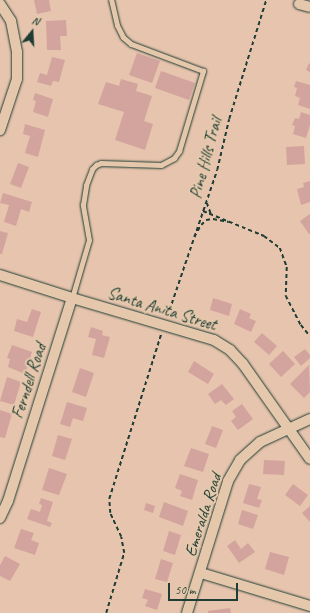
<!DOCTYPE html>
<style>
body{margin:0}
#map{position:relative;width:310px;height:613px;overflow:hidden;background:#e7c4ad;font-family:Caveat,sans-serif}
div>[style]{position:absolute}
.building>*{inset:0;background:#d3a49e}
.path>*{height:1.5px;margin-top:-0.75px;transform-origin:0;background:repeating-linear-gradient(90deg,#1f3d34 0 4px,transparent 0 7px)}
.roads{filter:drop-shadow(0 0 1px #1f3d34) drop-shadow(0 0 1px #1f3d34)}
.service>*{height:5px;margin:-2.5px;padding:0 2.5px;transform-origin:2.5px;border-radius:2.5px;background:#e5c8ac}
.minor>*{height:10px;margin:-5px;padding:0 5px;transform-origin:5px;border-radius:5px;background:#e5c8ac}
span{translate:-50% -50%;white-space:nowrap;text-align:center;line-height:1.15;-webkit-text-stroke:4px #e5c8ac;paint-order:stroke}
.street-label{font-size:17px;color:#1f3d34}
.north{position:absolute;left:12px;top:12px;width:40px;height:40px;-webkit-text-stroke:3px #e5c8ac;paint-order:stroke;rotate:18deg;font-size:11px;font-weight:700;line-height:16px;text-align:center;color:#1f3d34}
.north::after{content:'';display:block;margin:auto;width:14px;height:18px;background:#1f3d34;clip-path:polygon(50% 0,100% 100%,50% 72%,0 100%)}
.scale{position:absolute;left:168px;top:583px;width:70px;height:18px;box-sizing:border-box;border:2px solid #1f3d34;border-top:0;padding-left:5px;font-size:12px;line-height:14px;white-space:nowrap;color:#1f3d34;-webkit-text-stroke:3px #e5c8ac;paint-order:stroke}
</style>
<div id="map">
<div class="building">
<div style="clip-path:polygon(34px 0,49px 0,51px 11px,37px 14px)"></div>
<div style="clip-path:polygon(66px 20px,67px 36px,60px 36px,61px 50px,47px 50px,46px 21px)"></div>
<div style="clip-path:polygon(137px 53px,160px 61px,152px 83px,129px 75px)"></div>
<div style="clip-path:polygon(52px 57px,65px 60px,59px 82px,53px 81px,51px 86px,37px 82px,40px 73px,47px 75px)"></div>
<div style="clip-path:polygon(309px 63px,310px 64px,310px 72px,306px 70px)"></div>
<div style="clip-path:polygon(161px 71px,195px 83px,189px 100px,155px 88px)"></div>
<div style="clip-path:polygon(121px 79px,138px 84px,136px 91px,152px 96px,144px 121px,153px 124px,145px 150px,115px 140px,124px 112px,98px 104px,106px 82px,119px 86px)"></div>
<div style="clip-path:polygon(296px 81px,310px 85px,310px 109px,298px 105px,300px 98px,295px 96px,297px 88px,294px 87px)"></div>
<div style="clip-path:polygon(35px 93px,53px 99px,48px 117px,33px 112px,36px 101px,33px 100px)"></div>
<div style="clip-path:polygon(301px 112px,310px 115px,310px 125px,306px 138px,293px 134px,295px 126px,292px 125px,295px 118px,299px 119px)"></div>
<div style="clip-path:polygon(25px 124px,45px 130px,38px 157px,25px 153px,30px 136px,23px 134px)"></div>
<div style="clip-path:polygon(304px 146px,305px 164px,287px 165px,286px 147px)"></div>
<div style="clip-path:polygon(18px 163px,29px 167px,21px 188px,10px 184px)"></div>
<div style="clip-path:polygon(310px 181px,310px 202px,301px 205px,297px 189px,304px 187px,303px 183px)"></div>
<div style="clip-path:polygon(3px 193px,32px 202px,29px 212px,21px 209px,16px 226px,4px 222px,9px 205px,0 203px)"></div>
<div style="clip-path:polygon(310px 214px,310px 234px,309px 234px,300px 221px)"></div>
<div style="clip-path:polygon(0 231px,8px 233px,2px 254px,0 254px)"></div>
<div style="clip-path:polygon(213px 298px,232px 304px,229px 316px,210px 310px)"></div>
<div style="clip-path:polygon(32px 309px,41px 312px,33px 337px,14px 331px,17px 319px,27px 322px)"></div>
<div style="clip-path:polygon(240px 309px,251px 314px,249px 318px,256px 321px,251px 332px,234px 324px)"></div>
<div style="clip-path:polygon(91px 327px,103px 331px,102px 335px,110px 337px,104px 358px,92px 355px,96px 339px,88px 337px)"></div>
<div style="clip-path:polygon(262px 333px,277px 346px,269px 355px,254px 342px)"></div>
<div style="clip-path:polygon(12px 345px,32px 352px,25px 374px,8px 367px,10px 359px,7px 358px)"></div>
<div style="clip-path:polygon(305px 349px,310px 355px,310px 358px,301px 366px,294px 357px)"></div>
<div style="clip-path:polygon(283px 351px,295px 364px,281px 377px,269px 364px)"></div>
<div style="clip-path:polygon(194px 361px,214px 374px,208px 384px,188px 372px)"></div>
<div style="clip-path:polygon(309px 365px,310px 392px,304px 398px,290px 384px)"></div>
<div style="clip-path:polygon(80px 368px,94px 373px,86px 397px,72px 392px)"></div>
<div style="clip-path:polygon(7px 377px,21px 382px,14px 405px,0 401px)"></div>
<div style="clip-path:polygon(222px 384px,234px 399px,226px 405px,221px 400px,215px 404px,208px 394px)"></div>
<div style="clip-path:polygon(67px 402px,87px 408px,83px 421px,73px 418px,70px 427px,60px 424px)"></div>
<div style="clip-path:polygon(242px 404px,253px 419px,238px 430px,231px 421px,236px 417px,232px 411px)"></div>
<div style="clip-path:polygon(0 410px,12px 414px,5px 438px,0 437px)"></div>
<div style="clip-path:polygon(212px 426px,223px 430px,216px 448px,205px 444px)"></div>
<div style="clip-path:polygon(58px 435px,72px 439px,65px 460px,52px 456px)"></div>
<div style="clip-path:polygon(191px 448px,209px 454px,203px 472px,184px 466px)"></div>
<div style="clip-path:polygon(264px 460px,285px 461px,284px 475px,263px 474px)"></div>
<div style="clip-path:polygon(49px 468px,67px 474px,59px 495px,42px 490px)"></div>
<div style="clip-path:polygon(180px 474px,198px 480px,192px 500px,180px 496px,182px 491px,175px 488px)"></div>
<div style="clip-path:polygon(249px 484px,261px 487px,257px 499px,262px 500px,259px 508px,243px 503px)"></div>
<div style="clip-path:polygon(293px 484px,308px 495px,300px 506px,285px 495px)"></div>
<div style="clip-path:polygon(41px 498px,53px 502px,47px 521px,52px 523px,50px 527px,27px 519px,31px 509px,40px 512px,42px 505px,39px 504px)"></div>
<div style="clip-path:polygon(164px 502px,188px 511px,183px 526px,159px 517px)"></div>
<div style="clip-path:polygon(146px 503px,155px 506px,153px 513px,144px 510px)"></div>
<div style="clip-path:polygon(310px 506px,310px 522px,302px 513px)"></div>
<div style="clip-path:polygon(242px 510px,258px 515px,253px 529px,238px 524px)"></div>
<div style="clip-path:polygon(21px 529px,34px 533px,31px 540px,39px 543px,35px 555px,14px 548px)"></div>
<div style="clip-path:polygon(169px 531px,181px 535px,175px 555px,163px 551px)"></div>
<div style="clip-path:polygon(235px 540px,241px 549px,248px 543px,255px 552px,239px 563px,227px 546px)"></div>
<div style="clip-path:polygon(270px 552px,289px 557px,284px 575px,265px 569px)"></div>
<div style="clip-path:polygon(5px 556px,20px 564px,10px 581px,0 576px,0 565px)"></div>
<div style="clip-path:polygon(161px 559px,173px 563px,167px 582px,155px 579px)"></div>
<div style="clip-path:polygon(145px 589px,162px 594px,157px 610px,145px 606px,148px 600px,142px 598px)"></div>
<div style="clip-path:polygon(230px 608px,231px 613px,208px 613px,208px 611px)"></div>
</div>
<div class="path">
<div style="left:207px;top:203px;width:12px;rotate:70deg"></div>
<div style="left:203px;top:211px;width:66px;rotate:22.3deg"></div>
<div style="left:264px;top:236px;width:20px;rotate:37deg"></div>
<div style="left:280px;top:248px;width:20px;rotate:70deg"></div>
<div style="left:287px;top:267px;width:29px;rotate:92deg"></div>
<div style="left:286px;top:296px;width:33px;rotate:63deg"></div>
<div style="left:301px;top:325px;width:14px;rotate:51deg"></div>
<div style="left:194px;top:237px;width:14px;rotate:-60deg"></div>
<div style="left:201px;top:225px;width:7px;rotate:-45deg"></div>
<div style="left:206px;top:220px;width:7px;rotate:-8deg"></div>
<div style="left:213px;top:219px;width:16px;rotate:11deg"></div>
<div style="left:167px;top:317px;width:155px;rotate:-71.2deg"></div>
<div style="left:217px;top:170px;width:52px;rotate:-76.8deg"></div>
<div style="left:229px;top:119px;width:125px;rotate:-72.7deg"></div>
<div style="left:106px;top:613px;width:63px;rotate:-73.3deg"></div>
<div style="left:124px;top:553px;width:16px;rotate:-101deg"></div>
<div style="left:121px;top:537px;width:26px;rotate:-115deg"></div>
<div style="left:110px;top:513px;width:14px;rotate:-94deg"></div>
<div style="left:109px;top:499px;width:173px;rotate:-72.5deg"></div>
</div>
<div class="roads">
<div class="service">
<div style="left:72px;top:298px;width:60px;rotate:-73.7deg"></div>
<div style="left:89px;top:240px;width:36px;rotate:-100deg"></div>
<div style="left:83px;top:205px;width:20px;rotate:-81deg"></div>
<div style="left:86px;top:185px;width:17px;rotate:-69deg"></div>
<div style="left:92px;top:169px;width:6px;rotate:-45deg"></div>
<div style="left:96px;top:165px;width:5px;rotate:-22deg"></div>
<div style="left:101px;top:163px;width:60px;rotate:1.9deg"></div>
<div style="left:161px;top:165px;width:15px;rotate:-28deg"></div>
<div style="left:174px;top:158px;width:9px;rotate:-54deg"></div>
<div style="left:179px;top:151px;width:84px;rotate:-73.3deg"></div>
<div style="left:203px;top:71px;width:77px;rotate:-159.4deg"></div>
<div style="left:131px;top:44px;width:11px;rotate:-139deg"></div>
<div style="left:123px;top:37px;width:13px;rotate:-117deg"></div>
<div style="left:117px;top:25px;width:26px;rotate:-103deg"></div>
</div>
<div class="minor">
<div style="left:0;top:4px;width:20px;rotate:57deg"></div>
<div style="left:11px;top:21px;width:32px;rotate:79deg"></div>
<div style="left:17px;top:52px;width:27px;rotate:90deg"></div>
<div style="left:17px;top:79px;width:54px;rotate:108.4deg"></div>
<div style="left:299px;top:4px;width:11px;rotate:15deg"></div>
<div style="left:0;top:275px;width:76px;rotate:17.7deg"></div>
<div style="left:72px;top:298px;width:148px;rotate:16.5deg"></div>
<div style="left:214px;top:340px;width:19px;rotate:32deg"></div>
<div style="left:230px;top:350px;width:19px;rotate:47deg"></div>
<div style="left:243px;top:364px;width:116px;rotate:54.8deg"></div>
<div style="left:0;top:518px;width:19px;rotate:-65deg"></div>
<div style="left:8px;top:501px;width:213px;rotate:-72.5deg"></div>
<div style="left:201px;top:573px;width:114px;rotate:16.8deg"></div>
<div style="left:187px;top:613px;width:138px;rotate:-72.7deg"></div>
<div style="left:228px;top:481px;width:24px;rotate:-60deg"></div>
<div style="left:240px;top:460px;width:27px;rotate:-42deg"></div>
<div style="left:260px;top:442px;width:55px;rotate:-24.7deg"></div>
</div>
</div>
<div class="street-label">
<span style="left:206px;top:158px;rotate:-75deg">Pine Hills Trail</span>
<span style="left:162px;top:309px;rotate:17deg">Santa Anita Street</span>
<span style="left:29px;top:381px;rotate:-72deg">Ferndell Road</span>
<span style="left:203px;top:515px;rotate:-72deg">Emeralda Road</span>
</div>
<div class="north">N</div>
<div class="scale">50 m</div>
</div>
